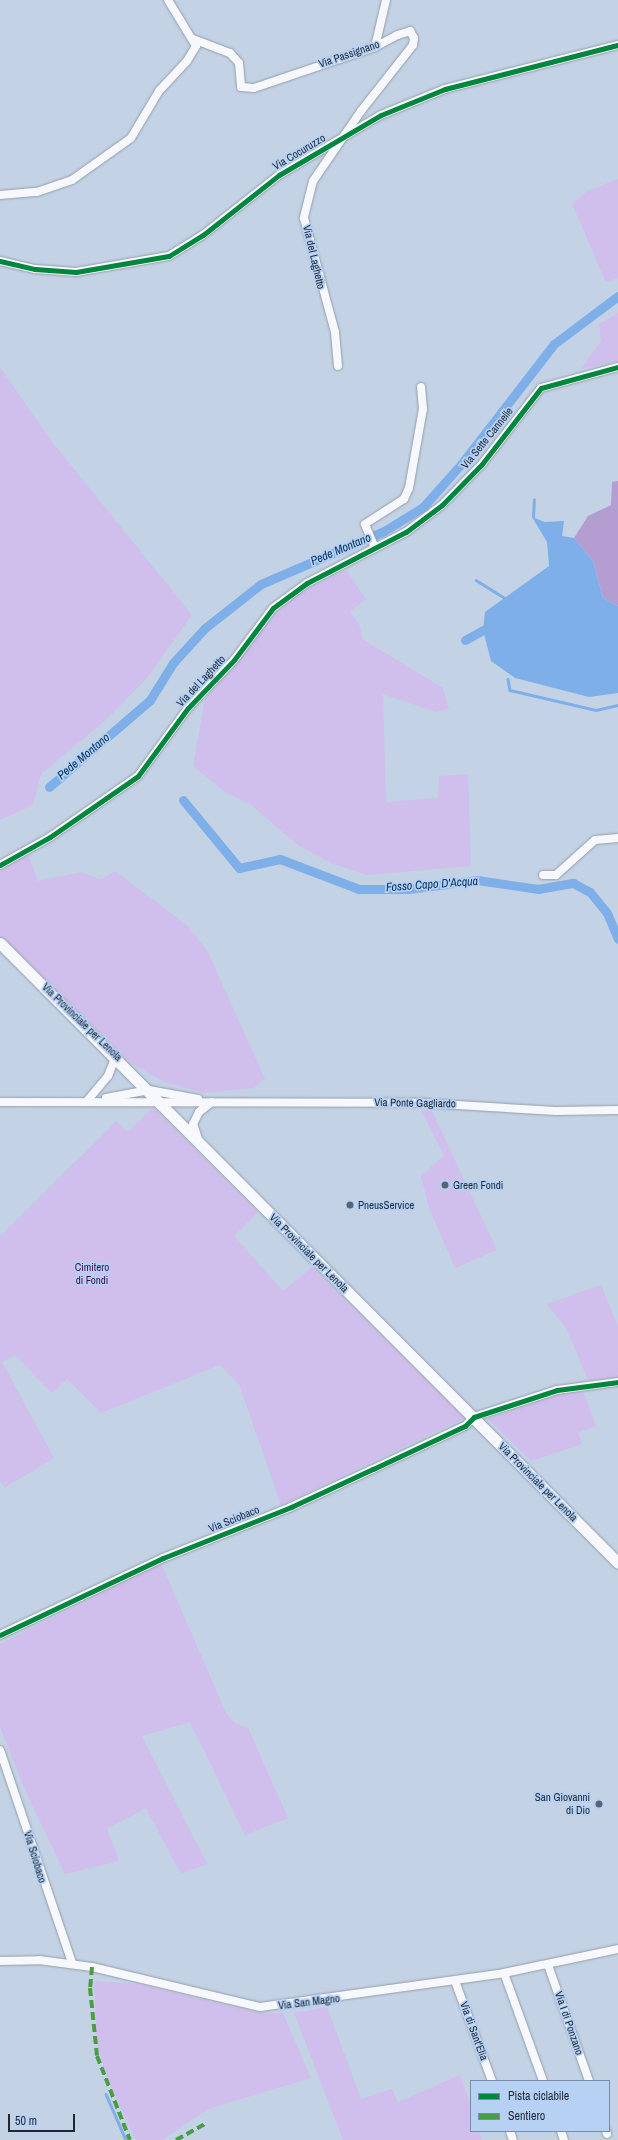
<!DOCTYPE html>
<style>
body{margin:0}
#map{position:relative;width:618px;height:2140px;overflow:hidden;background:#c4d2e5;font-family:"Archivo Narrow",sans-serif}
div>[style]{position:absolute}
.green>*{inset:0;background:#d0beec}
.forest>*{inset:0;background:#b49dd1}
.water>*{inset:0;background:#7fafe9}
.stream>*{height:2.5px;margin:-1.25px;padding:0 1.25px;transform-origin:1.25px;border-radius:1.25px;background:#7fafe9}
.canal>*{height:9px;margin:-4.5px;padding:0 4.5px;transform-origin:4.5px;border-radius:4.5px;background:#7fafe9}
.roads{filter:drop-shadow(0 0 1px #949eac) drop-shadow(0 0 1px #949eac)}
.minor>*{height:8px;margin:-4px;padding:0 4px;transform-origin:4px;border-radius:4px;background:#f6f8fb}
.secondary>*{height:11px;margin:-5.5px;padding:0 5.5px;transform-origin:5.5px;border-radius:5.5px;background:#f6f8fb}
.quiet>*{height:4px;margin-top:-2px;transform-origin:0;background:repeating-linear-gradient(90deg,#4c9c43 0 8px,transparent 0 12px)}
.cycleway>*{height:5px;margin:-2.5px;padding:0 2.5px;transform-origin:2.5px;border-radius:2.5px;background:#00873e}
.dots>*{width:11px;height:11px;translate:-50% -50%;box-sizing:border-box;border:2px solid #b6d1f3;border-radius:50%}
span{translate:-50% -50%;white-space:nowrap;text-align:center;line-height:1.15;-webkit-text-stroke:3.5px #b6d1f3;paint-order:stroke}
.street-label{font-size:11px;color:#1e2835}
.poi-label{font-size:11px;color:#1e2835}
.left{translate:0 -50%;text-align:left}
.right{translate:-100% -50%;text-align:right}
.park-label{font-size:11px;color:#400b55}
.water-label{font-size:12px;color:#02305f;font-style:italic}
.legend{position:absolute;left:470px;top:2080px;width:140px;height:52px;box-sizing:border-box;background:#b6d1f3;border:1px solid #798da7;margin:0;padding:5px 7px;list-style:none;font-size:12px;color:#1e2835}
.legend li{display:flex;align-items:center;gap:8px;height:20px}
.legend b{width:20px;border:1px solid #798da7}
.scale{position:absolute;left:8px;top:2114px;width:67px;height:18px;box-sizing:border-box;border:2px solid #1e2835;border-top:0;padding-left:5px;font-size:12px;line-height:14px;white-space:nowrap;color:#1e2835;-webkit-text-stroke:3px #b6d1f3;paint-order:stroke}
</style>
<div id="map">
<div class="green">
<div style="clip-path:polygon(618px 179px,618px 278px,606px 282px,572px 204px,587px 191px)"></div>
<div style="clip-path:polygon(618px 313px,618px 361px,581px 369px,601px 341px,599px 324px)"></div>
<div style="clip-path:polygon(0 367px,49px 438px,192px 615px,147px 678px,108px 718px,41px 774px,33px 805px,0 820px)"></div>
<div style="clip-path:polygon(346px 570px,366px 599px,350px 612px,360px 626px,362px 639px,443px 688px,449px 709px,436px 712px,383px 694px,386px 802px,438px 798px,439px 776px,468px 774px,471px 866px,367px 875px,333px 864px,299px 846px,250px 804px,222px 790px,193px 766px,205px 699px,277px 613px,303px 591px)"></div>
<div style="clip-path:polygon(28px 854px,38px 881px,82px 872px,101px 880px,115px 871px,187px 925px,207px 950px,265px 1079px,254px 1088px,203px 1093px,164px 1082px,131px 1063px,0 937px,0 871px)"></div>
<div style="clip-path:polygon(153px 1108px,258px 1212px,234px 1236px,283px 1291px,312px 1267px,465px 1418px,281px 1505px,239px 1384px,220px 1365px,101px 1413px,67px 1379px,52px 1393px,15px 1355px,2px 1362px,54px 1458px,4px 1488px,0 1481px,0 1236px,116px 1121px,127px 1132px)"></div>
<div style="clip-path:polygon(431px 1109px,497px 1250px,455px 1268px,429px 1208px,421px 1176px,444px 1156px,422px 1111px)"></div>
<div style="clip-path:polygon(601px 1285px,618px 1327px,618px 1377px,588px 1380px,566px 1328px,547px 1304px)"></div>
<div style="clip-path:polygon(583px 1392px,596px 1426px,578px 1433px,582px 1444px,531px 1461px,488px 1419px,558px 1394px)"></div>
<div style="clip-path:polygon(161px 1563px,226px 1713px,234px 1723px,248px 1728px,288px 1818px,245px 1835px,190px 1722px,142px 1736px,207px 1864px,181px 1874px,146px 1808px,107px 1829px,119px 1861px,65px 1874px,24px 1788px,0 1727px,0 1644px)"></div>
<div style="clip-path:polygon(94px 1981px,137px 1984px,259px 2013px,283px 2013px,311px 2078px,208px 2109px,162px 2140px,136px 2140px,108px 2081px,97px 2044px)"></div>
<div style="clip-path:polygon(327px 2007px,361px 2099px,392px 2089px,398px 2102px,460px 2075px,471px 2107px,471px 2131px,479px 2131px,482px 2140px,343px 2140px,294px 2013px)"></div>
</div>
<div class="forest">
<div style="clip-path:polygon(618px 481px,618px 606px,603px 598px,593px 561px,574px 538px,588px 516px,611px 505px,612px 482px)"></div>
</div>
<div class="water">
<div style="clip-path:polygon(532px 517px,545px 522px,564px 521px,562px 536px,574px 538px,593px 561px,603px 598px,618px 606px,618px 693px,589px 697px,515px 678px,491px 661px,483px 630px,485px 612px,549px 566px,547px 542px)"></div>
</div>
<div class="stream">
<div style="left:533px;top:517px;width:17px;rotate:-87deg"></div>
<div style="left:476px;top:580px;width:34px;rotate:32deg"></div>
<div style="left:508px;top:679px;width:11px;rotate:80deg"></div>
<div style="left:510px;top:690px;width:88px;rotate:13.1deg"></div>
<div style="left:596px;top:710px;width:23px;rotate:-13deg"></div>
<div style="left:106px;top:2094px;width:50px;rotate:66.5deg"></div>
</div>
<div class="canal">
<div style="left:465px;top:640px;width:21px;rotate:-29deg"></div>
<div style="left:49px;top:787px;width:133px;rotate:-40.7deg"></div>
<div style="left:150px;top:700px;width:44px;rotate:-58.1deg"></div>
<div style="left:173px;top:663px;width:47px;rotate:-47.6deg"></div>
<div style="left:205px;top:628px;width:71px;rotate:-38.2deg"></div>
<div style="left:261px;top:584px;width:134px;rotate:-23.3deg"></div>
<div style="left:384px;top:531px;width:46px;rotate:-31.6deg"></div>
<div style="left:423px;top:507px;width:59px;rotate:-48.4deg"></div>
<div style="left:462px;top:463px;width:150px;rotate:-52.3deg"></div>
<div style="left:554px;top:344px;width:80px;rotate:-36.9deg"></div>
<div style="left:183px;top:800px;width:88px;rotate:50.5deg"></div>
<div style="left:239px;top:868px;width:42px;rotate:-12.4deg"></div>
<div style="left:280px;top:859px;width:85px;rotate:20.8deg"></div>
<div style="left:359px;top:889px;width:49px"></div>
<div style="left:408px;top:889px;width:70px;rotate:-7.4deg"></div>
<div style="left:477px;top:880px;width:62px;rotate:8.4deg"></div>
<div style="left:538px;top:889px;width:36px;rotate:-10deg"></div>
<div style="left:573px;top:883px;width:19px;rotate:28deg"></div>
<div style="left:590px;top:892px;width:27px;rotate:51deg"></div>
<div style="left:607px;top:913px;width:28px;rotate:67deg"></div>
</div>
<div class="roads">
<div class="minor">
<div style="left:193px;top:39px;width:40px;rotate:21deg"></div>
<div style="left:230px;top:53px;width:13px;rotate:48deg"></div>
<div style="left:239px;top:63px;width:24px;rotate:85deg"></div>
<div style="left:241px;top:87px;width:13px;rotate:4deg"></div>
<div style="left:254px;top:88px;width:128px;rotate:-18.7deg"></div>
<div style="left:375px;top:47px;width:26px;rotate:-28deg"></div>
<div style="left:398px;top:35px;width:13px;rotate:-18deg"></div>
<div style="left:410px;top:31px;width:8px;rotate:60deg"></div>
<div style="left:414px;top:38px;width:7px;rotate:98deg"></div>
<div style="left:413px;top:45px;width:84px;rotate:128.2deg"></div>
<div style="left:361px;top:111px;width:85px;rotate:124.4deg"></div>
<div style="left:313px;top:181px;width:38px;rotate:104deg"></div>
<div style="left:304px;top:218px;width:118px;rotate:74.8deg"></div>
<div style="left:335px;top:332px;width:34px;rotate:85deg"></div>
<div style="left:375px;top:47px;width:48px;rotate:-76.8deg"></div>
<div style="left:0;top:195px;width:37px;rotate:-5deg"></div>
<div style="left:37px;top:192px;width:37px;rotate:-19deg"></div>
<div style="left:72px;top:180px;width:72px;rotate:-35.4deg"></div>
<div style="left:131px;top:138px;width:55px;rotate:-59.2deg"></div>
<div style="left:159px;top:91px;width:41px;rotate:-47deg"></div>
<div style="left:187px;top:61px;width:17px;rotate:-59deg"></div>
<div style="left:196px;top:46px;width:54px;rotate:-121.3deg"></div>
<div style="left:0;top:261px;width:36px;rotate:13deg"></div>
<div style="left:35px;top:269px;width:41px;rotate:4.2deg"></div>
<div style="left:76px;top:272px;width:94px;rotate:-9.8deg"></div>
<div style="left:169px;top:256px;width:40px;rotate:-32deg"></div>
<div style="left:203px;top:235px;width:97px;rotate:-38.3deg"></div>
<div style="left:279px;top:175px;width:118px;rotate:-30.5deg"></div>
<div style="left:381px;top:115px;width:69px;rotate:-22.1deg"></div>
<div style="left:445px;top:89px;width:179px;rotate:-14.3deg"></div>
<div style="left:375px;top:548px;width:26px;rotate:-113deg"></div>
<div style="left:365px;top:524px;width:46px;rotate:-32.7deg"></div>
<div style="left:404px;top:499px;width:12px;rotate:-66deg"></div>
<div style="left:409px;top:488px;width:80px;rotate:-80deg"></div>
<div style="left:423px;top:409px;width:22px;rotate:-95deg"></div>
<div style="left:0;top:865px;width:57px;rotate:-29.2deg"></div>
<div style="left:50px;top:837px;width:107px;rotate:-34.7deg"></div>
<div style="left:138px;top:776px;width:84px;rotate:-53.7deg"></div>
<div style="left:188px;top:708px;width:66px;rotate:-46.2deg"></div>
<div style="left:234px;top:660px;width:65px;rotate:-53.1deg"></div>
<div style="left:273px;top:608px;width:42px;rotate:-36.3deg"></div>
<div style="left:307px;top:583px;width:111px;rotate:-27.3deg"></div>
<div style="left:406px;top:532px;width:45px;rotate:-36.9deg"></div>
<div style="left:442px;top:505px;width:57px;rotate:-45.7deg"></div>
<div style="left:482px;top:464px;width:96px;rotate:-52.2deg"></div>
<div style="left:541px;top:388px;width:80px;rotate:-15.3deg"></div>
<div style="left:543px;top:875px;width:13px"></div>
<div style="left:556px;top:875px;width:52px;rotate:-41.9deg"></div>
<div style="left:595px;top:840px;width:23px;rotate:-5deg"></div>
<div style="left:106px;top:1098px;width:44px;rotate:-10.5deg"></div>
<div style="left:149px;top:1090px;width:50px;rotate:10.4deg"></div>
<div style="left:87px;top:1101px;width:33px;rotate:-50deg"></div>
<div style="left:108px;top:1076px;width:22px;rotate:-68deg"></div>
<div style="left:0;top:1102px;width:424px;rotate:0.1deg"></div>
<div style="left:424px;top:1103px;width:132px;rotate:3.5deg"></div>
<div style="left:556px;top:1111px;width:62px;rotate:-0.9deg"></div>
<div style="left:199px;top:1142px;width:19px;rotate:-108deg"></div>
<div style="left:193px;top:1124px;width:13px;rotate:-63deg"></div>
<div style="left:199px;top:1112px;width:16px;rotate:-38deg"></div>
<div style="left:0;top:1635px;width:180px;rotate:-25.3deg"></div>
<div style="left:163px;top:1558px;width:138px;rotate:-21.7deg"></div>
<div style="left:291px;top:1507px;width:90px;rotate:-24.9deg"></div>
<div style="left:373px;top:1469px;width:102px;rotate:-25.1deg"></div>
<div style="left:465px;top:1426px;width:13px;rotate:-45deg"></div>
<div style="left:474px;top:1417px;width:87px;rotate:-18deg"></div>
<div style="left:557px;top:1390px;width:62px;rotate:-7.5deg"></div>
<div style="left:0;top:1750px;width:225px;rotate:71.3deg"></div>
<div style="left:0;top:1961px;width:39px;rotate:-1deg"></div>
<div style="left:39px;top:1960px;width:53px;rotate:7.5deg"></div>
<div style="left:92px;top:1967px;width:173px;rotate:13.4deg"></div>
<div style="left:260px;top:2007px;width:246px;rotate:-7.9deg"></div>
<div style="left:504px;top:1973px;width:116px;rotate:-11.9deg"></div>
<div style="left:548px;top:1965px;width:123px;rotate:70.5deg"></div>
<div style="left:504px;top:1973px;width:115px;rotate:70.1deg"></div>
<div style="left:455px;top:1981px;width:107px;rotate:69.7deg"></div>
<div style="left:510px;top:2131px;width:9px;rotate:72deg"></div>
<div style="left:561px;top:2131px;width:9px;rotate:72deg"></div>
<div style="left:606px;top:2131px;width:3px;rotate:72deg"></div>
</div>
<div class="secondary">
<div style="left:0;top:943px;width:875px;rotate:45.09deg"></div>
</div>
</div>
<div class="quiet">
<div style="left:92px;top:1967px;width:21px;rotate:95deg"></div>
<div style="left:90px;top:1988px;width:68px;rotate:84.1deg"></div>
<div style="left:97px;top:2056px;width:90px;rotate:68.6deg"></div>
<div style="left:176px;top:2140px;width:33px;rotate:-29deg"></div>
</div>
<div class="cycleway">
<div style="left:0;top:261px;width:36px;rotate:13deg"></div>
<div style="left:35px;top:269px;width:41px;rotate:4.2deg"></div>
<div style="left:76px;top:272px;width:94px;rotate:-9.8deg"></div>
<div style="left:169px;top:256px;width:40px;rotate:-32deg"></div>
<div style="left:203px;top:235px;width:97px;rotate:-38.3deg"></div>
<div style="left:279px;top:175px;width:118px;rotate:-30.5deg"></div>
<div style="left:381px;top:115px;width:69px;rotate:-22.1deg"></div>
<div style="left:445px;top:89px;width:179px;rotate:-14.3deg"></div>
<div style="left:0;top:865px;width:57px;rotate:-29.2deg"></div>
<div style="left:50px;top:837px;width:107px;rotate:-34.7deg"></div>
<div style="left:138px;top:776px;width:84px;rotate:-53.7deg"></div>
<div style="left:188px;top:708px;width:66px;rotate:-46.2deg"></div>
<div style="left:234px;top:660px;width:65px;rotate:-53.1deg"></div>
<div style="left:273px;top:608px;width:42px;rotate:-36.3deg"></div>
<div style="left:307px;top:583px;width:111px;rotate:-27.3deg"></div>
<div style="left:406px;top:532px;width:45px;rotate:-36.9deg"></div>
<div style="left:442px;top:505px;width:57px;rotate:-45.7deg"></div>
<div style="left:482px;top:464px;width:96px;rotate:-52.2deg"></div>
<div style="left:541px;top:388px;width:80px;rotate:-15.3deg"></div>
<div style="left:0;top:1635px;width:180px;rotate:-25.3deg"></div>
<div style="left:163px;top:1558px;width:138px;rotate:-21.7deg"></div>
<div style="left:291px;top:1507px;width:90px;rotate:-24.9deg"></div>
<div style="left:373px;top:1469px;width:102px;rotate:-25.1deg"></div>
<div style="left:465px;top:1426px;width:13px;rotate:-45deg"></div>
<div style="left:474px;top:1417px;width:87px;rotate:-18deg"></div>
<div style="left:557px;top:1390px;width:62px;rotate:-7.5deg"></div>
</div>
<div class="dots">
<div style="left:445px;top:1185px;background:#586473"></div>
<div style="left:350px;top:1205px;background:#586473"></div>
<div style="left:599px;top:1804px;background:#586473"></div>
</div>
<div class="street-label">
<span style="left:349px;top:54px;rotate:-19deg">Via Passignano</span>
<span style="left:299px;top:152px;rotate:-31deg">Via Cocuruzzo</span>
<span style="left:314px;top:257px;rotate:77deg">Via del Laghetto</span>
<span style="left:487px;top:438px;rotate:-51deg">Via Sette Cannelle</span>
<span style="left:201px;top:681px;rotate:-47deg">Via del Laghetto</span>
<span style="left:82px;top:1022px;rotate:44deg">Via Provinciale per Lenola</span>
<span style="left:415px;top:1103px;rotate:1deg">Via Ponte Gagliardo</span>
<span style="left:309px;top:1253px;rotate:45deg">Via Provinciale per Lenola</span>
<span style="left:538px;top:1482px;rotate:45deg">Via Provinciale per Lenola</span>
<span style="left:234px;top:1519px;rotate:-22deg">Via Sciobaco</span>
<span style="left:35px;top:1857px;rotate:73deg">Via Sciobaco</span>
<span style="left:309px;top:2002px;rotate:-7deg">Via San Magno</span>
<span style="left:569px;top:2023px;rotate:71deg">Via I di Ponzano</span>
<span style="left:474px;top:2031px;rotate:70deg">Via di Sant'Elia</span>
</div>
<div class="poi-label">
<span class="left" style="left:453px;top:1185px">Green Fondi</span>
<span class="left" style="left:358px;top:1205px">PneusService</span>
<span class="right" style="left:590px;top:1804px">San Giovanni<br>di Dio</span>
</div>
<div class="park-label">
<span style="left:92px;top:1274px">Cimitero<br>di Fondi</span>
</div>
<div class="water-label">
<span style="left:341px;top:550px;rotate:-23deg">Pede Montano</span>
<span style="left:84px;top:757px;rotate:-40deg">Pede Montano</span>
<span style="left:432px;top:885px;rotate:-4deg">Fosso Capo D'Acqua</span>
</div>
<ul class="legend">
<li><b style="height:5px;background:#00873e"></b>Pista ciclabile</li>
<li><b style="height:5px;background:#4c9c43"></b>Sentiero</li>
</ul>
<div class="scale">50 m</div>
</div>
